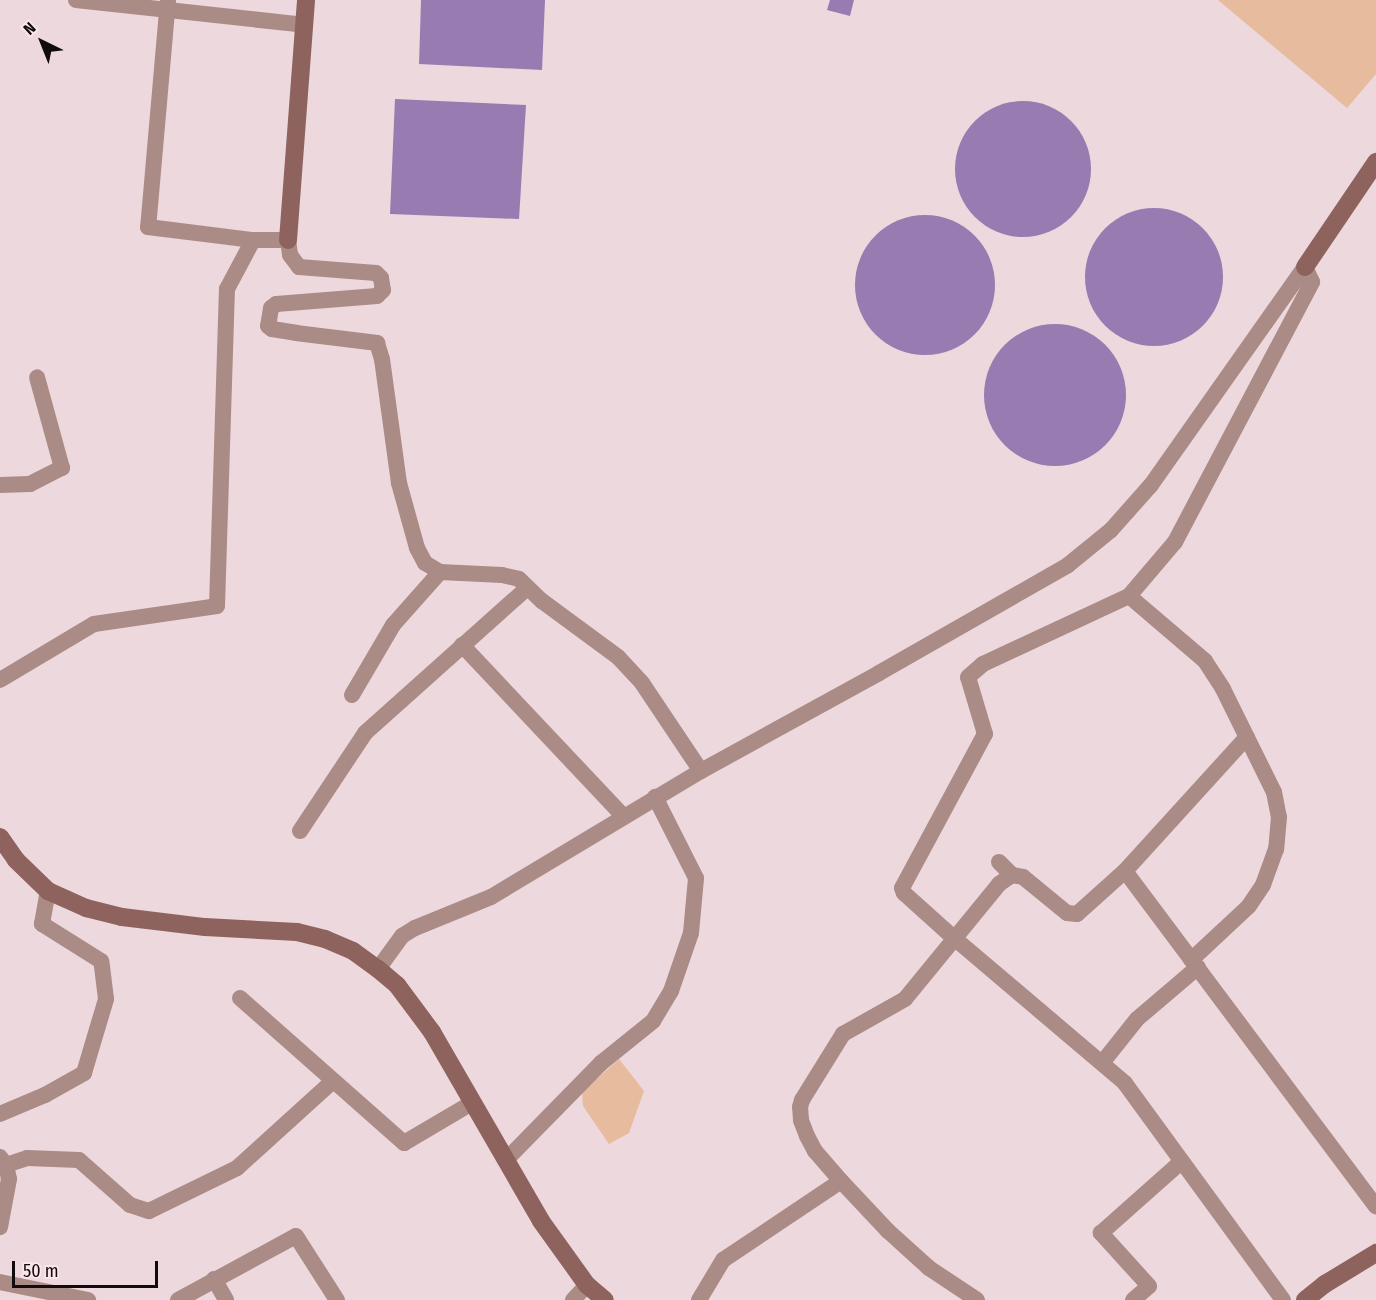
<!DOCTYPE html>
<style>
body{margin:0}
#map{position:relative;width:1376px;height:1300px;overflow:hidden;background:#edd8dd;font-family:"Fira Sans Condensed",sans-serif}
div>[style]{position:absolute}
.green>*{inset:0;background:#e6bb9e}
.water>*{inset:0;background:#977bb1}
.round{border-radius:50%}
.street>*{height:16px;margin:-8px;padding:0 8px;transform-origin:8px;border-radius:8px;background:#aa8b86}
.secondary>*{height:18px;margin:-9px;padding:0 9px;transform-origin:9px;border-radius:9px;background:#8e635d}
span{translate:-50% -50%;white-space:nowrap;text-align:center;line-height:1.15;-webkit-text-stroke:4.5px #fae5ea;paint-order:stroke}
.north{position:absolute;left:12px;top:12px;width:60px;height:60px;-webkit-text-stroke:4px #fae5ea;paint-order:stroke;rotate:317deg;font-size:16px;font-weight:700;line-height:24px;text-align:center;color:#110b0c}
.north::after{content:'';display:block;margin:auto;width:21px;height:27px;background:#110b0c;clip-path:polygon(50% 0,100% 100%,50% 72%,0 100%)}
.scale{position:absolute;left:12px;top:1261px;width:146px;height:27px;box-sizing:border-box;border:3px solid #110b0c;border-top:0;padding-left:8px;font-size:18px;line-height:21px;white-space:nowrap;color:#110b0c;-webkit-text-stroke:4px #fae5ea;paint-order:stroke}
</style>
<div id="map">
<div class="green">
<div style="clip-path:polygon(1218px 0,1376px 0,1376px 74px,1347px 108px)"></div>
<div style="clip-path:polygon(619px 1059px,644px 1091px,629px 1133px,609px 1144px,583px 1106px,582px 1092px)"></div>
</div>
<div class="water">
<div style="clip-path:polygon(421px 0,545px 0,542px 70px,419px 64px)"></div>
<div style="clip-path:polygon(830px 0,854px 0,850px 16px,827px 10px)"></div>
<div style="clip-path:polygon(395px 99px,526px 105px,519px 219px,390px 214px)"></div>
<div class="round" style="left:955px;top:101px;width:136px;height:136px"></div>
<div class="round" style="left:1085px;top:208px;width:138px;height:138px"></div>
<div class="round" style="left:855px;top:215px;width:140px;height:140px"></div>
<div class="round" style="left:984px;top:324px;width:142px;height:142px"></div>
</div>
<div class="street">
<div style="left:76px;top:0;width:230px;rotate:6.2deg"></div>
<div style="left:168px;top:0;width:228px;rotate:95deg"></div>
<div style="left:148px;top:227px;width:106px;rotate:7.1deg"></div>
<div style="left:253px;top:240px;width:35px"></div>
<div style="left:288px;top:240px;width:15px;rotate:82deg"></div>
<div style="left:290px;top:255px;width:15px;rotate:53deg"></div>
<div style="left:299px;top:267px;width:77px;rotate:4.5deg"></div>
<div style="left:376px;top:273px;width:7px;rotate:45deg"></div>
<div style="left:381px;top:278px;width:12px;rotate:81deg"></div>
<div style="left:383px;top:290px;width:8px;rotate:135deg"></div>
<div style="left:377px;top:296px;width:101px;rotate:175.5deg"></div>
<div style="left:276px;top:304px;width:6px;rotate:141deg"></div>
<div style="left:271px;top:308px;width:18px;rotate:99deg"></div>
<div style="left:268px;top:326px;width:5px;rotate:37deg"></div>
<div style="left:272px;top:329px;width:24px;rotate:9deg"></div>
<div style="left:296px;top:333px;width:82px;rotate:7deg"></div>
<div style="left:377px;top:343px;width:17px;rotate:73deg"></div>
<div style="left:382px;top:359px;width:125px;rotate:82.2deg"></div>
<div style="left:399px;top:483px;width:67px;rotate:74.5deg"></div>
<div style="left:417px;top:548px;width:17px;rotate:62deg"></div>
<div style="left:425px;top:563px;width:17px;rotate:31deg"></div>
<div style="left:440px;top:572px;width:62px;rotate:2.8deg"></div>
<div style="left:502px;top:575px;width:17px;rotate:13deg"></div>
<div style="left:519px;top:579px;width:32px;rotate:44deg"></div>
<div style="left:542px;top:601px;width:94px;rotate:36.4deg"></div>
<div style="left:618px;top:657px;width:35px;rotate:47deg"></div>
<div style="left:642px;top:683px;width:106px;rotate:56.2deg"></div>
<div style="left:0;top:485px;width:30px;rotate:-2deg"></div>
<div style="left:30px;top:484px;width:36px;rotate:-27deg"></div>
<div style="left:62px;top:468px;width:94px;rotate:-105.4deg"></div>
<div style="left:1129px;top:596px;width:100px;rotate:40.5deg"></div>
<div style="left:1205px;top:661px;width:33px;rotate:57deg"></div>
<div style="left:1223px;top:689px;width:115px;rotate:63.7deg"></div>
<div style="left:1274px;top:792px;width:25px;rotate:79deg"></div>
<div style="left:1279px;top:817px;width:32px;rotate:95deg"></div>
<div style="left:1276px;top:849px;width:38px;rotate:110deg"></div>
<div style="left:1263px;top:885px;width:25px;rotate:124deg"></div>
<div style="left:1249px;top:906px;width:79px;rotate:137deg"></div>
<div style="left:462px;top:645px;width:235px;rotate:46.7deg"></div>
<div style="left:0;top:680px;width:109px;rotate:-30.8deg"></div>
<div style="left:94px;top:624px;width:124px;rotate:-8.3deg"></div>
<div style="left:217px;top:606px;width:317px;rotate:-88.2deg"></div>
<div style="left:227px;top:289px;width:55px;rotate:-62deg"></div>
<div style="left:352px;top:695px;width:81px;rotate:-59.6deg"></div>
<div style="left:393px;top:625px;width:71px;rotate:-48.4deg"></div>
<div style="left:300px;top:831px;width:118px;rotate:-56.4deg"></div>
<div style="left:365px;top:733px;width:217px;rotate:-41.8deg"></div>
<div style="left:999px;top:862px;width:18px;rotate:45deg"></div>
<div style="left:1125px;top:871px;width:419px;rotate:53.2deg"></div>
<div style="left:378px;top:969px;width:41px;rotate:-54deg"></div>
<div style="left:402px;top:936px;width:15px;rotate:-32deg"></div>
<div style="left:415px;top:928px;width:82px;rotate:-22.2deg"></div>
<div style="left:491px;top:897px;width:245px;rotate:-31deg"></div>
<div style="left:701px;top:771px;width:203px;rotate:-28.8deg"></div>
<div style="left:879px;top:673px;width:218px;rotate:-29.7deg"></div>
<div style="left:1068px;top:565px;width:55px;rotate:-39.1deg"></div>
<div style="left:1111px;top:530px;width:60px;rotate:-48.4deg"></div>
<div style="left:1151px;top:485px;width:267px;rotate:-54.8deg"></div>
<div style="left:240px;top:998px;width:219px;rotate:41.5deg"></div>
<div style="left:404px;top:1143px;width:79px;rotate:-30.5deg"></div>
<div style="left:1102px;top:1063px;width:56px;rotate:-51.5deg"></div>
<div style="left:1137px;top:1019px;width:80px;rotate:-40.4deg"></div>
<div style="left:0;top:1114px;width:49px;rotate:-22.9deg"></div>
<div style="left:45px;top:1095px;width:45px;rotate:-29.4deg"></div>
<div style="left:84px;top:1073px;width:77px;rotate:-73.4deg"></div>
<div style="left:106px;top:999px;width:38px;rotate:-97deg"></div>
<div style="left:101px;top:961px;width:70px;rotate:-147.9deg"></div>
<div style="left:42px;top:924px;width:34px;rotate:-80deg"></div>
<div style="left:0;top:1157px;width:10px;rotate:53deg"></div>
<div style="left:6px;top:1165px;width:14px;rotate:78deg"></div>
<div style="left:9px;top:1179px;width:49px;rotate:100.6deg"></div>
<div style="left:506px;top:1160px;width:136px;rotate:-45.6deg"></div>
<div style="left:601px;top:1063px;width:67px;rotate:-38.9deg"></div>
<div style="left:653px;top:1021px;width:35px;rotate:-59deg"></div>
<div style="left:671px;top:991px;width:61px;rotate:-71deg"></div>
<div style="left:691px;top:933px;width:55px;rotate:-84.8deg"></div>
<div style="left:696px;top:878px;width:91px;rotate:-116.8deg"></div>
<div style="left:6px;top:1165px;width:22px;rotate:-18deg"></div>
<div style="left:27px;top:1158px;width:52px;rotate:2.2deg"></div>
<div style="left:79px;top:1160px;width:68px;rotate:41.4deg"></div>
<div style="left:130px;top:1205px;width:20px;rotate:18deg"></div>
<div style="left:149px;top:1211px;width:98px;rotate:-26deg"></div>
<div style="left:237px;top:1168px;width:128px;rotate:-42.2deg"></div>
<div style="left:214px;top:1279px;width:24px;rotate:60deg"></div>
<div style="left:0;top:1282px;width:90px;rotate:11.6deg"></div>
<div style="left:178px;top:1300px;width:134px;rotate:-28.5deg"></div>
<div style="left:296px;top:1236px;width:76px;rotate:57.4deg"></div>
<div style="left:573px;top:1300px;width:21px;rotate:-47deg"></div>
<div style="left:699px;top:1300px;width:47px;rotate:-59deg"></div>
<div style="left:723px;top:1260px;width:142px;rotate:-33.8deg"></div>
<div style="left:977px;top:1300px;width:58px;rotate:-146.3deg"></div>
<div style="left:929px;top:1268px;width:55px;rotate:-137.9deg"></div>
<div style="left:888px;top:1231px;width:69px;rotate:-133.2deg"></div>
<div style="left:841px;top:1181px;width:40px;rotate:-131deg"></div>
<div style="left:815px;top:1151px;width:17px;rotate:-118deg"></div>
<div style="left:807px;top:1136px;width:17px;rotate:-111deg"></div>
<div style="left:801px;top:1120px;width:13px;rotate:-94deg"></div>
<div style="left:800px;top:1107px;width:7px;rotate:-74deg"></div>
<div style="left:802px;top:1100px;width:78px;rotate:-58.2deg"></div>
<div style="left:843px;top:1034px;width:71px;rotate:-29.4deg"></div>
<div style="left:905px;top:999px;width:149px;rotate:-50.7deg"></div>
<div style="left:999px;top:884px;width:16px;rotate:-35deg"></div>
<div style="left:1012px;top:875px;width:11px;rotate:10deg"></div>
<div style="left:1023px;top:877px;width:57px;rotate:39.3deg"></div>
<div style="left:1067px;top:913px;width:10px;rotate:6deg"></div>
<div style="left:1077px;top:914px;width:64px;rotate:-41.9deg"></div>
<div style="left:1125px;top:871px;width:181px;rotate:-47.7deg"></div>
<div style="left:1133px;top:1300px;width:21px;rotate:-41deg"></div>
<div style="left:1149px;top:1286px;width:72px;rotate:-132.2deg"></div>
<div style="left:1101px;top:1233px;width:108px;rotate:-41.6deg"></div>
<div style="left:1283px;top:1300px;width:268px;rotate:-126.1deg"></div>
<div style="left:1125px;top:1083px;width:223px;rotate:-139.7deg"></div>
<div style="left:955px;top:939px;width:69px;rotate:-138deg"></div>
<div style="left:904px;top:893px;width:5px;rotate:-112deg"></div>
<div style="left:902px;top:888px;width:175px;rotate:-61.7deg"></div>
<div style="left:985px;top:734px;width:59px;rotate:-106.6deg"></div>
<div style="left:968px;top:677px;width:20px;rotate:-41deg"></div>
<div style="left:983px;top:664px;width:161px;rotate:-25deg"></div>
<div style="left:1129px;top:596px;width:71px;rotate:-49.6deg"></div>
<div style="left:1175px;top:542px;width:294px;rotate:-62.2deg"></div>
<div style="left:1312px;top:282px;width:17px;rotate:-115deg"></div>
</div>
<div class="secondary">
<div style="left:288px;top:240px;width:241px;rotate:-85.7deg"></div>
<div style="left:1305px;top:267px;width:127px;rotate:-55.9deg"></div>
<div style="left:0;top:837px;width:28px;rotate:55deg"></div>
<div style="left:16px;top:860px;width:45px;rotate:44.1deg"></div>
<div style="left:48px;top:891px;width:42px;rotate:24.1deg"></div>
<div style="left:86px;top:908px;width:37px;rotate:14deg"></div>
<div style="left:122px;top:917px;width:84px;rotate:6.9deg"></div>
<div style="left:205px;top:927px;width:92px;rotate:3.1deg"></div>
<div style="left:297px;top:932px;width:29px;rotate:14deg"></div>
<div style="left:325px;top:939px;width:30px;rotate:23deg"></div>
<div style="left:353px;top:951px;width:31px;rotate:36deg"></div>
<div style="left:378px;top:969px;width:25px;rotate:40deg"></div>
<div style="left:397px;top:985px;width:59px;rotate:53.3deg"></div>
<div style="left:432px;top:1032px;width:218px;rotate:60deg"></div>
<div style="left:541px;top:1221px;width:79px;rotate:54.3deg"></div>
<div style="left:587px;top:1285px;width:23px;rotate:40deg"></div>
<div style="left:1305px;top:1300px;width:26px;rotate:-39deg"></div>
<div style="left:1325px;top:1284px;width:60px;rotate:-31.3deg"></div>
</div>
<div class="north">N</div>
<div class="scale">50 m</div>
</div>
